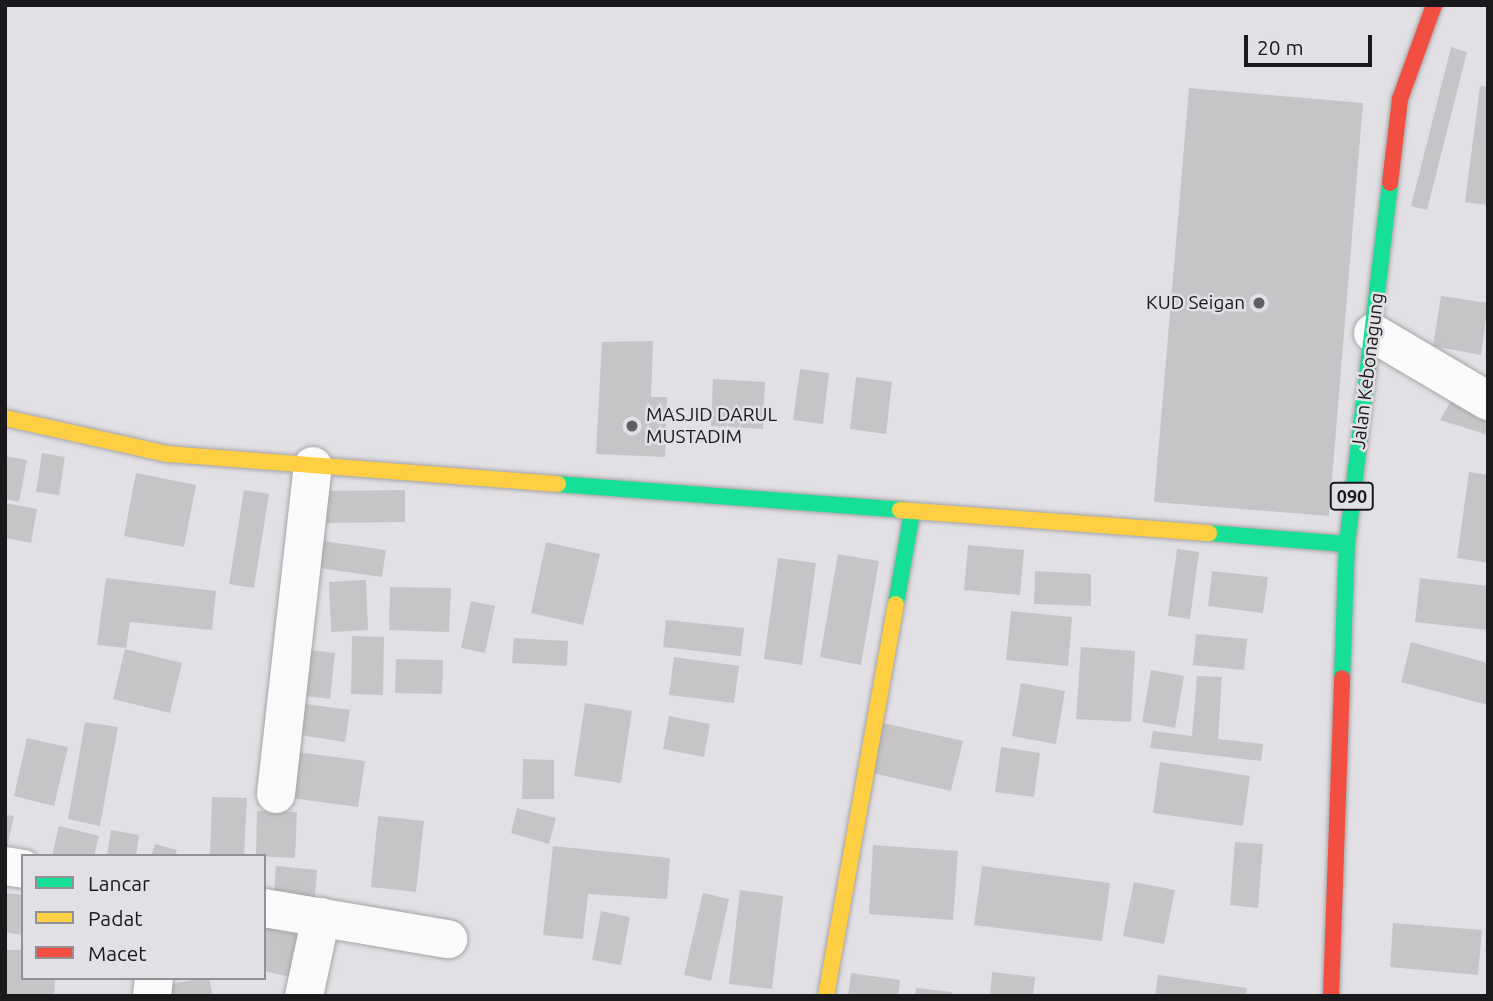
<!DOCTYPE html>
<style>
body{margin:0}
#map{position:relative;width:1493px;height:1001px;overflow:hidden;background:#e2e0e4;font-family:Ubuntu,sans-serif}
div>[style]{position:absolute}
.building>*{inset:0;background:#c6c4c7}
.roads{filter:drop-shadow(0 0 2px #a6a4a6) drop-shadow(0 0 2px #a6a4a6)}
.street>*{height:38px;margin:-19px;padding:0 19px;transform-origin:19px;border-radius:19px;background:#fbfafb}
.fast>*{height:16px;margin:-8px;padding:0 8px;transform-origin:8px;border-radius:8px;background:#16e098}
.slow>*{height:16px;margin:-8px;padding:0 8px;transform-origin:8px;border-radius:8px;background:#ffcf43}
.jam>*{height:16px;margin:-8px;padding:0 8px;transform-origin:8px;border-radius:8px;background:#f24e42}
.dots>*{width:19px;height:19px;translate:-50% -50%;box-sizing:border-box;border:4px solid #e2dfe5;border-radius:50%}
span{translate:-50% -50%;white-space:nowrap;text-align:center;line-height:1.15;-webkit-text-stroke:5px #e2dfe5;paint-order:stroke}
.shield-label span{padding:2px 5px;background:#e2dfe5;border:2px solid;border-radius:5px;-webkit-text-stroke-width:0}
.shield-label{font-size:18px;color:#1a191b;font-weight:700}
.poi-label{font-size:19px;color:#1a191b}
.right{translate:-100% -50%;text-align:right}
.left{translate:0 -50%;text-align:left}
.street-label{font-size:19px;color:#1a191b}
.frame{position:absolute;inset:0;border:7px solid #1a191b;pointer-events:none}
.legend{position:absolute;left:21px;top:854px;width:245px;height:126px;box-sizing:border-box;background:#e2dfe5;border:2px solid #929094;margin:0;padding:9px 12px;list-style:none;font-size:21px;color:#1a191b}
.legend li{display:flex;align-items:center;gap:14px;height:35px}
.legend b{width:35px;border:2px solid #929094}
.scale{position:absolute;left:1244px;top:35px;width:128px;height:32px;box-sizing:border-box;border:4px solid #1a191b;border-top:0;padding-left:9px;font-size:21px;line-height:24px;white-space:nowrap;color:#1a191b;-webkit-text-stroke:5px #e2dfe5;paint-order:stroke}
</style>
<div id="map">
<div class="building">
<div style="clip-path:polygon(1451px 47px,1467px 52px,1427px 210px,1411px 206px)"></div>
<div style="clip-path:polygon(1480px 86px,1488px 87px,1488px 205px,1465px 202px)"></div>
<div style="clip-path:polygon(1189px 88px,1363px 103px,1329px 516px,1154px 502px)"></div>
<div style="clip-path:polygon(1441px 296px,1488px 303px,1481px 355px,1433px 346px)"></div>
<div style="clip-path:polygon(653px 341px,651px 397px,667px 397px,665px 457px,596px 454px,602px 342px)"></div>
<div style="clip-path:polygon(800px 369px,829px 373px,823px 424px,793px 420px)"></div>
<div style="clip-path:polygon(856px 377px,892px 382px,886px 434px,850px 429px)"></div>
<div style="clip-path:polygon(713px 379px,765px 382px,763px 429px,711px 426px)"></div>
<div style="clip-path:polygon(1452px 399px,1488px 411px,1488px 435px,1440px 420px)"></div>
<div style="clip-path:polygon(42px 453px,65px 457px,59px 495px,36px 492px)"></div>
<div style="clip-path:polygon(5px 456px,27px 460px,19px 502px,5px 499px)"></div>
<div style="clip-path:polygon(1469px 472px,1488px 475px,1488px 563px,1457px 558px)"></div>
<div style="clip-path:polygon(136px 473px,196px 485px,184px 547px,124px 536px)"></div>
<div style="clip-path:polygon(244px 490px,269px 494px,254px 588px,229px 584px)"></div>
<div style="clip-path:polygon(405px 490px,405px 522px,323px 523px,323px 491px)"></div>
<div style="clip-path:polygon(5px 503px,37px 509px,31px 543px,5px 538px)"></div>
<div style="clip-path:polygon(316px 540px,386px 550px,382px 577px,312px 567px)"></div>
<div style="clip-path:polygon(546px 542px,600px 554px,583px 625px,531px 613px)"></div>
<div style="clip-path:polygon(968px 545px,1024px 550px,1020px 595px,964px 590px)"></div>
<div style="clip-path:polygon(1177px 549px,1199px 552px,1190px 619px,1168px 616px)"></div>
<div style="clip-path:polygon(838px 554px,879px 561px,861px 665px,820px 657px)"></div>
<div style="clip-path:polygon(778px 558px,816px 563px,802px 665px,764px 659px)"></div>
<div style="clip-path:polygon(1035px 571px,1091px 574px,1091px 606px,1034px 604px)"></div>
<div style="clip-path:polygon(1212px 571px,1268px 577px,1263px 613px,1208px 606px)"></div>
<div style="clip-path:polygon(106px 578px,216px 591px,212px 630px,130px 622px,126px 648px,97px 645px)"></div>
<div style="clip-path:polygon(1420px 578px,1488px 586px,1488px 630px,1415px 622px)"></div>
<div style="clip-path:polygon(366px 580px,368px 630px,331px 632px,329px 582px)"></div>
<div style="clip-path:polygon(390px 587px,451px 588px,449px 632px,389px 630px)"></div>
<div style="clip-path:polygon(471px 601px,495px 606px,485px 653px,461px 648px)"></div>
<div style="clip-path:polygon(1011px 611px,1072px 617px,1068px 666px,1006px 660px)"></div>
<div style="clip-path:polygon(666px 620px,744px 628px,741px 656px,663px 647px)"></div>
<div style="clip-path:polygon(1196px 634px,1247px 639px,1244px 670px,1193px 665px)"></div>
<div style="clip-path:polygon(352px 636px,384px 637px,383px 695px,351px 694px)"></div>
<div style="clip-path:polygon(514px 638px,568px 641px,567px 666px,512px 663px)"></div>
<div style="clip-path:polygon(1411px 642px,1488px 663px,1488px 705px,1401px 682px)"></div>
<div style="clip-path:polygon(1081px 647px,1135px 651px,1131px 722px,1076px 719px)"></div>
<div style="clip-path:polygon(125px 649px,182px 663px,170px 713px,113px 699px)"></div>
<div style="clip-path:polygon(302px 649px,335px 653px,330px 699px,297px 695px)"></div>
<div style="clip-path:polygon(674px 657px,739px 666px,734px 703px,669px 695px)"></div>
<div style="clip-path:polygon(396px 659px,443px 660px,442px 694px,395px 693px)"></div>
<div style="clip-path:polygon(1151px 670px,1184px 676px,1175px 728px,1142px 722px)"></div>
<div style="clip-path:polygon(1197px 676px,1222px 677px,1218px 739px,1263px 744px,1261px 761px,1150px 748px,1153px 731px,1192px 736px)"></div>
<div style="clip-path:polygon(1021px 683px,1065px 691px,1056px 744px,1012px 736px)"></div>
<div style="clip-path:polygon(292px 702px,350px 710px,345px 742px,287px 733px)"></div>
<div style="clip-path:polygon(585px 703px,632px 711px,621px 783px,574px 776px)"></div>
<div style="clip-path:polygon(669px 716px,710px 724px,704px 757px,663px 749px)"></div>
<div style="clip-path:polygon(85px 722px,118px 727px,100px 826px,68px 819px)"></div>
<div style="clip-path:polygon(883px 723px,963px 741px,951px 791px,872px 773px)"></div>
<div style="clip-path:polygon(27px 738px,68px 747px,54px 806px,14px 796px)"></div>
<div style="clip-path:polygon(1001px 747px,1040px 753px,1034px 797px,995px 792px)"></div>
<div style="clip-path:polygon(297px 752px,365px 761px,358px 807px,291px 798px)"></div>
<div style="clip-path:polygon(523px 759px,554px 760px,554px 799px,522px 799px)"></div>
<div style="clip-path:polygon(1160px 762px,1250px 776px,1243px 826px,1153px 813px)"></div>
<div style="clip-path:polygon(212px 797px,247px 798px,244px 856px,210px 856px)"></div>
<div style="clip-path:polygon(517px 808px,556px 818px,549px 844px,511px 833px)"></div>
<div style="clip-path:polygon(257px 811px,297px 812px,295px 858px,256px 856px)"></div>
<div style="clip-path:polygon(5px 815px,14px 816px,6px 853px,5px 853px)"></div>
<div style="clip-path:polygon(378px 816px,424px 821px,416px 892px,371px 887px)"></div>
<div style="clip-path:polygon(59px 826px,99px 836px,94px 856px,52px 856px)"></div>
<div style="clip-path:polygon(111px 830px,139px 835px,136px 856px,107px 856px)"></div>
<div style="clip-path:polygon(1235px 842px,1263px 844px,1258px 908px,1230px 905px)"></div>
<div style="clip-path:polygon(155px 844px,177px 850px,175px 856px,151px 856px)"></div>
<div style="clip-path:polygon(873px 845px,958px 851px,953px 920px,869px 914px)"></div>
<div style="clip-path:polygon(553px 846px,670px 858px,667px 899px,588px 894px,583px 939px,543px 935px)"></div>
<div style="clip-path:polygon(276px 866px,317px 870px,314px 910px,273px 906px)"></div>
<div style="clip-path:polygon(982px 866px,1110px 883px,1102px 941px,974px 925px)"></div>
<div style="clip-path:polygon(1134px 882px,1175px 890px,1164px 944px,1123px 936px)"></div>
<div style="clip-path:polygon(740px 890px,783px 896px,772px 989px,729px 984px)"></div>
<div style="clip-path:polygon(5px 893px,23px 895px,23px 935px,5px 932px)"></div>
<div style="clip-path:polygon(703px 893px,729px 899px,711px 981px,684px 975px)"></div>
<div style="clip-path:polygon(601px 911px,630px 917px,621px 965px,592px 960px)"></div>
<div style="clip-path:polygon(264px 923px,302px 932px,291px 977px,264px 971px)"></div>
<div style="clip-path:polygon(1393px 923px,1482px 930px,1478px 975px,1390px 967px)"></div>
<div style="clip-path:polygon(5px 950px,23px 950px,23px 978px,55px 978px,54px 996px,5px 996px)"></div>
<div style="clip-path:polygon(992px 972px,1035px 977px,1033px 996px,990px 996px)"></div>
<div style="clip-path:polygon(851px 973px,900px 980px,898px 996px,848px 996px)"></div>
<div style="clip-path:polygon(1158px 975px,1247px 988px,1246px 996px,1155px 996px)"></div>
<div style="clip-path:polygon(201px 978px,209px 978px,213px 996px,171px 996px,168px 985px)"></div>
<div style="clip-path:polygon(916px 988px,952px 992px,952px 996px,915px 996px)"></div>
</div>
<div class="roads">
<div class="street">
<div style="left:1373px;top:333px;width:134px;rotate:30.6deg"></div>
<div style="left:276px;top:794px;width:330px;rotate:-83.6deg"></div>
<div style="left:5px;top:866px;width:18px;rotate:9deg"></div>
<div style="left:264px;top:908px;width:187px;rotate:9.6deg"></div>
<div style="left:152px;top:996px;width:18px;rotate:-84deg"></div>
<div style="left:304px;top:996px;width:81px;rotate:-77.9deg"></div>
</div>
<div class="fast">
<div style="left:558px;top:484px;width:343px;rotate:4.3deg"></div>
<div style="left:1209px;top:533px;width:138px;rotate:4.6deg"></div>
<div style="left:896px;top:604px;width:93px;rotate:-80.1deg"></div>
<div style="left:1342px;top:678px;width:134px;rotate:-87.9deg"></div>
<div style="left:1347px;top:544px;width:364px;rotate:-83.2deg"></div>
</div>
<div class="slow">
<div style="left:5px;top:418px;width:167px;rotate:12.5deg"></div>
<div style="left:168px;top:454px;width:391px;rotate:4.4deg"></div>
<div style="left:900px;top:510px;width:310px;rotate:4.3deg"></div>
<div style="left:826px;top:996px;width:398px;rotate:-79.9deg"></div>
</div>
<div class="jam">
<div style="left:1390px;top:183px;width:85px;rotate:-83.2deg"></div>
<div style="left:1400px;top:99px;width:100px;rotate:-70.1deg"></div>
<div style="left:1331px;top:996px;width:318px;rotate:-88deg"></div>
</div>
</div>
<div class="dots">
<div style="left:1259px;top:303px;background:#605f61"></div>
<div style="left:632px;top:426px;background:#605f61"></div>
</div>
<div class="shield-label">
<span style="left:1352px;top:496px">090</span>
</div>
<div class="poi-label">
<span class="right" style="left:1245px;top:303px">KUD Seigan</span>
<span class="left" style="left:646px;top:426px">MASJID DARUL<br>MUSTADIM</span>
</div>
<div class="street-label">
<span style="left:1368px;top:371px;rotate:-83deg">Jalan Kebonagung</span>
</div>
<div class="frame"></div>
<ul class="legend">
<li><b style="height:9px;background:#16e098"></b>Lancar</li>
<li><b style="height:9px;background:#ffcf43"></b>Padat</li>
<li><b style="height:9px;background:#f24e42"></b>Macet</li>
</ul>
<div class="scale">20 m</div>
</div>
